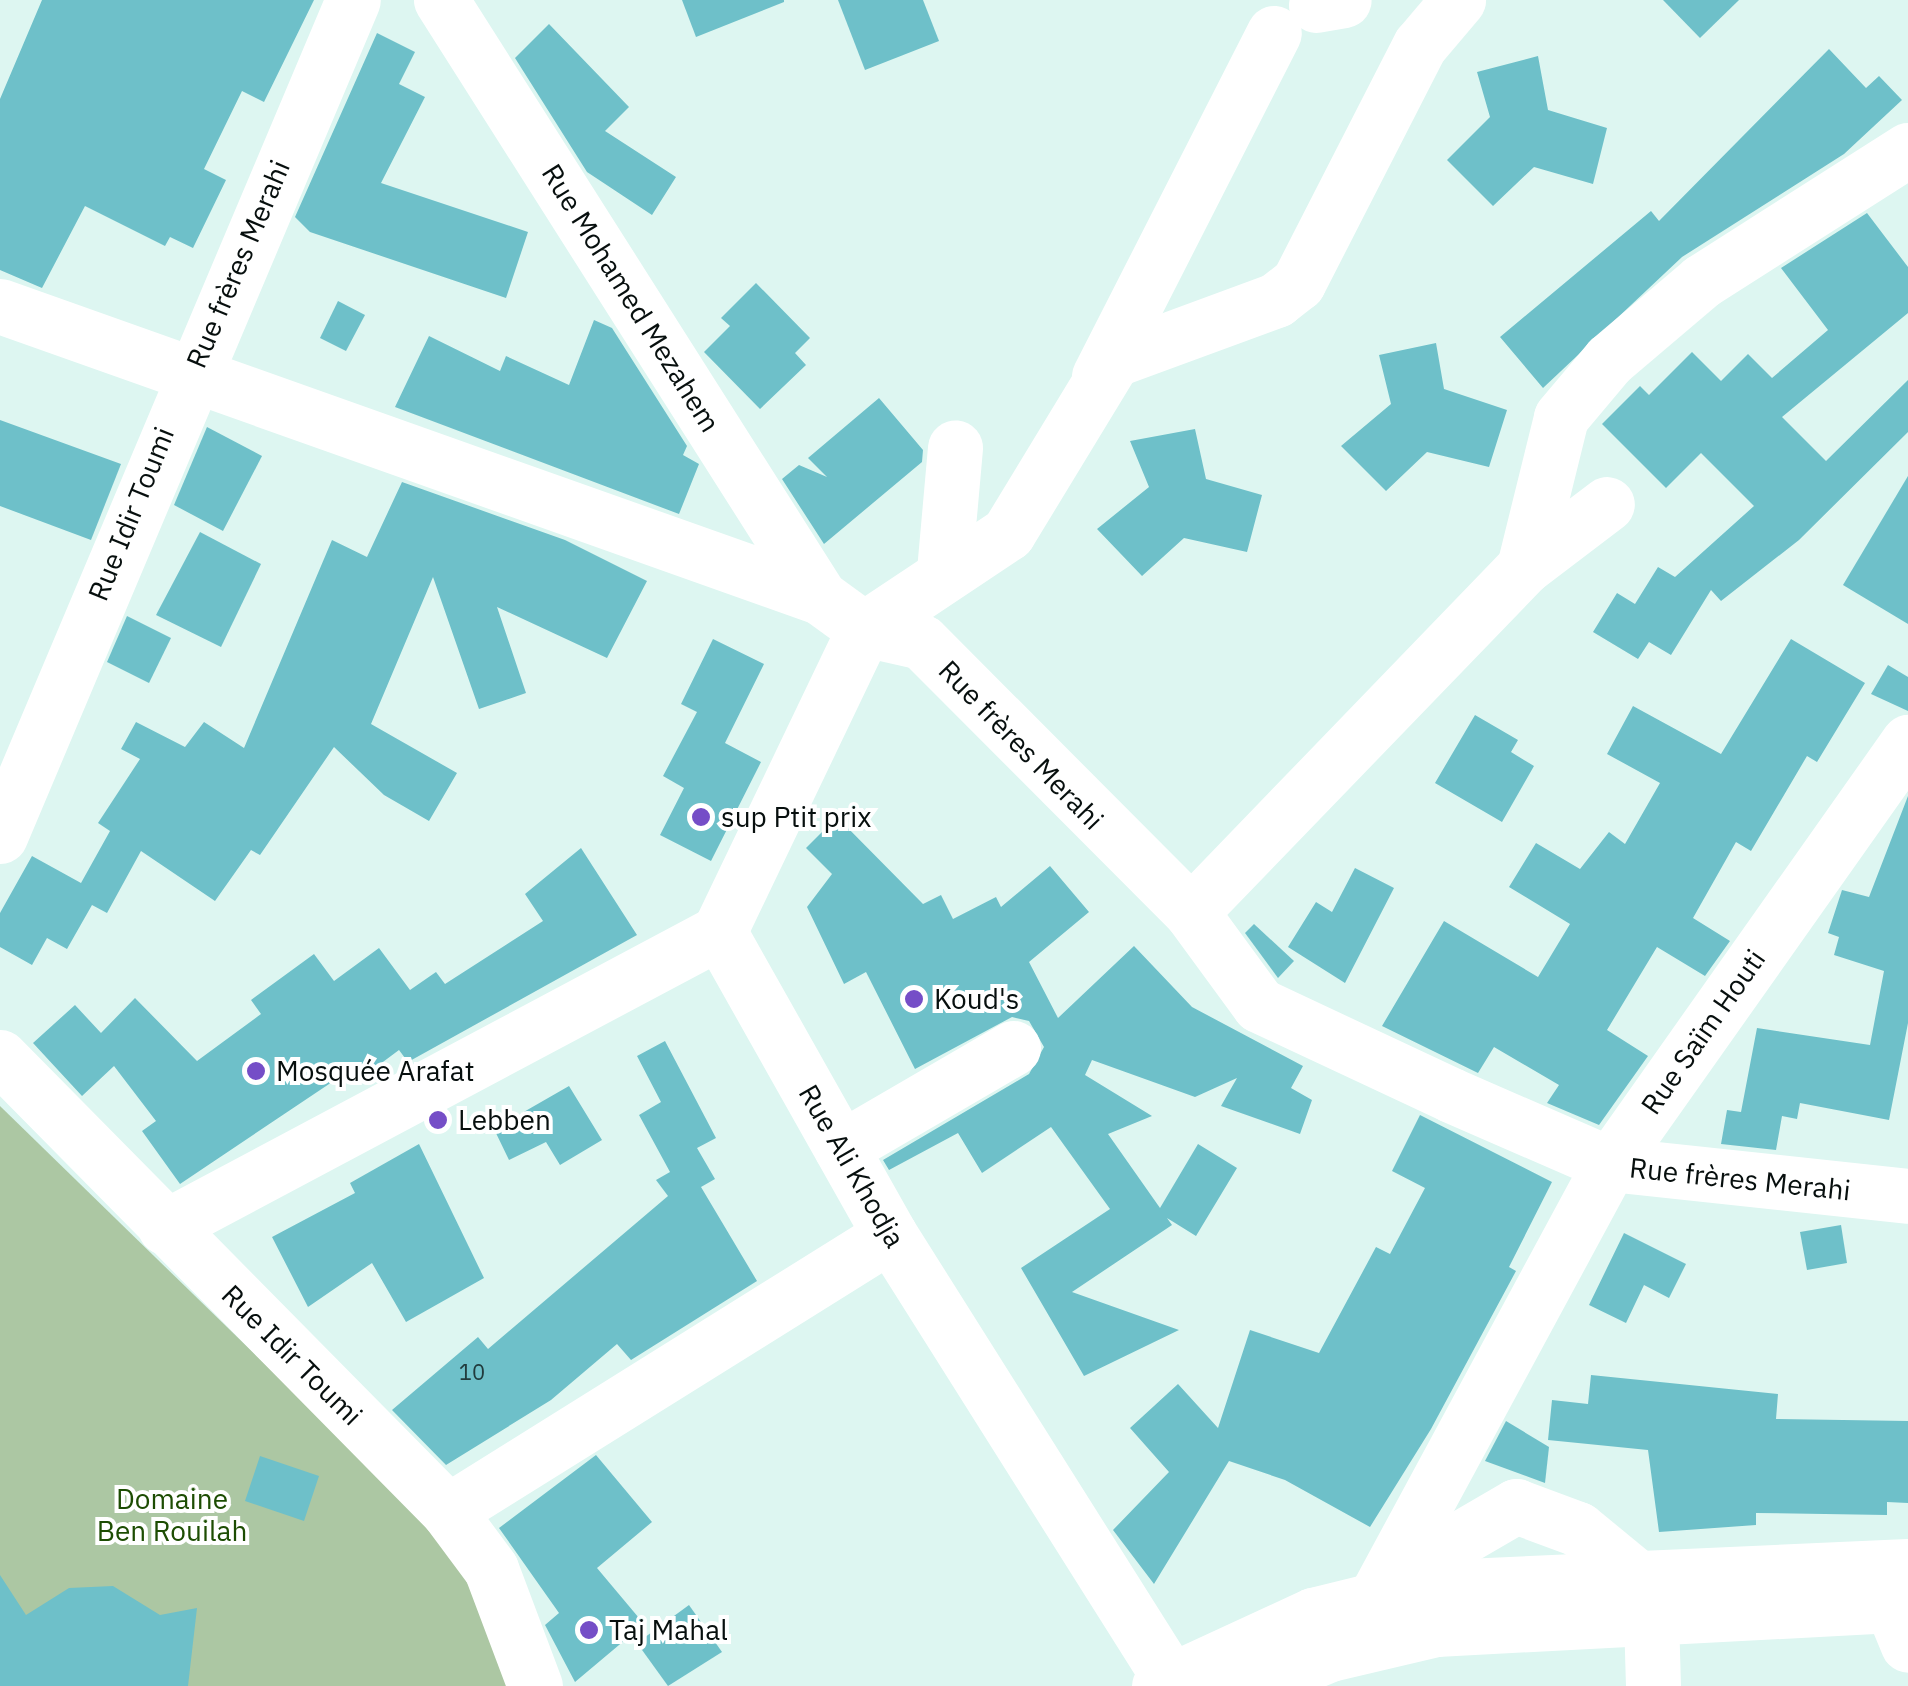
<!DOCTYPE html>
<meta charset="utf-8">
<style>
body{margin:0}
#map{position:relative;width:1908px;height:1686px;overflow:hidden;background:#ddf6f1;font-family:"IBM Plex Sans",sans-serif}
div>[style]{position:absolute}
.green>*{inset:0;background:#acc7a3}
.building>*{inset:0;background:#6ec0c9}
.minor>*{height:55px;margin:-27.5px;padding:0 27.5px;transform-origin:27.5px;border-radius:27.5px;background:#fff}
.major>*{height:55px;margin:-27.5px;padding:0 27.5px;transform-origin:27.5px;border-radius:27.5px;background:#fff}
.dots>*{width:28px;height:28px;translate:-50% -50%;box-sizing:border-box;border:5px solid #fff;border-radius:50%}
span{translate:-50% -50%;white-space:nowrap;text-align:center;line-height:1.15;-webkit-text-stroke:8px #fff;paint-order:stroke}
.number-label{font-size:22px;color:#213b3d}
.number-label span{-webkit-text-stroke-width:0}
.street-label{font-size:28px;color:#070f0e}
.poi-label{font-size:28px;color:#070f0e}
.left{translate:0 -50%;text-align:left}
.park-label{font-size:28px;color:#1d4d03}
</style>
<div id="map">
<div class="green">
<div style="clip-path:polygon(0 1106px,423px 1518px,456px 1558px,518px 1686px,0 1686px)"></div>
</div>
<div class="building">
<div style="clip-path:polygon(42px 0,314px 0,264px 102px,242px 91px,204px 169px,226px 180px,193px 248px,170px 237px,165px 246px,85px 206px,42px 288px,0 270px,0 99px)"></div>
<div style="clip-path:polygon(682px 0,784px 0,784px 2px,696px 37px)"></div>
<div style="clip-path:polygon(838px 0,923px 0,939px 41px,865px 70px)"></div>
<div style="clip-path:polygon(1663px 0,1739px 0,1700px 38px)"></div>
<div style="clip-path:polygon(549px 24px,629px 107px,605px 131px,676px 177px,652px 215px,587px 172px,515px 58px)"></div>
<div style="clip-path:polygon(377px 33px,415px 52px,399px 84px,425px 97px,381px 183px,528px 232px,506px 298px,310px 232px,295px 217px)"></div>
<div style="clip-path:polygon(1829px 49px,1866px 88px,1879px 76px,1902px 100px,1844px 154px,1682px 257px,1543px 388px,1500px 337px,1651px 211px,1659px 221px)"></div>
<div style="clip-path:polygon(1538px 56px,1548px 110px,1607px 128px,1593px 184px,1534px 167px,1493px 206px,1447px 160px,1490px 117px,1477px 72px)"></div>
<div style="clip-path:polygon(1867px 213px,1908px 267px,1908px 313px,1782px 417px,1826px 461px,1908px 380px,1908px 432px,1799px 540px,1721px 601px,1711px 590px,1671px 655px,1649px 642px,1638px 659px,1593px 632px,1617px 593px,1635px 604px,1658px 567px,1675px 577px,1754px 506px,1701px 453px,1666px 488px,1602px 424px,1640px 386px,1649px 395px,1692px 352px,1721px 381px,1748px 354px,1772px 378px,1828px 330px,1781px 268px)"></div>
<div style="clip-path:polygon(756px 283px,810px 338px,795px 353px,806px 365px,760px 409px,704px 352px,730px 326px,721px 318px)"></div>
<div style="clip-path:polygon(338px 301px,365px 315px,346px 351px,320px 338px)"></div>
<div style="clip-path:polygon(594px 320px,612px 328px,687px 446px,683px 455px,699px 464px,679px 514px,395px 407px,429px 336px,500px 371px,506px 356px,569px 385px)"></div>
<div style="clip-path:polygon(1436px 343px,1444px 389px,1507px 410px,1489px 467px,1427px 452px,1386px 491px,1341px 446px,1391px 404px,1379px 355px)"></div>
<div style="clip-path:polygon(879px 398px,923px 450px,922px 462px,824px 544px,782px 479px,799px 465px,827px 477px,808px 458px)"></div>
<div style="clip-path:polygon(0 420px,121px 464px,91px 540px,0 506px)"></div>
<div style="clip-path:polygon(207px 427px,262px 456px,223px 531px,174px 505px)"></div>
<div style="clip-path:polygon(1195px 429px,1206px 479px,1262px 495px,1247px 552px,1184px 538px,1142px 576px,1097px 529px,1149px 487px,1130px 441px)"></div>
<div style="clip-path:polygon(1908px 476px,1908px 624px,1843px 585px)"></div>
<div style="clip-path:polygon(402px 482px,565px 540px,647px 581px,607px 658px,497px 607px,526px 693px,479px 709px,433px 577px,371px 724px,457px 773px,429px 821px,384px 795px,334px 747px,260px 855px,251px 850px,215px 901px,141px 851px,107px 913px,92px 905px,67px 949px,47px 938px,32px 965px,0 947px,0 913px,32px 856px,81px 883px,110px 831px,98px 823px,140px 759px,121px 749px,136px 722px,185px 747px,204px 722px,244px 748px,332px 540px,367px 557px)"></div>
<div style="clip-path:polygon(200px 532px,261px 564px,221px 647px,156px 615px)"></div>
<div style="clip-path:polygon(127px 616px,171px 638px,149px 683px,107px 662px)"></div>
<div style="clip-path:polygon(713px 639px,764px 664px,725px 743px,761px 762px,711px 861px,660px 835px,684px 788px,663px 776px,697px 712px,681px 704px)"></div>
<div style="clip-path:polygon(1791px 639px,1865px 683px,1817px 762px,1807px 756px,1751px 851px,1736px 842px,1693px 918px,1730px 941px,1705px 976px,1657px 947px,1607px 1030px,1648px 1056px,1599px 1125px,1547px 1103px,1559px 1085px,1494px 1047px,1478px 1073px,1382px 1026px,1444px 921px,1538px 977px,1570px 924px,1509px 887px,1536px 843px,1580px 869px,1609px 832px,1625px 844px,1660px 783px,1607px 754px,1633px 706px,1721px 754px)"></div>
<div style="clip-path:polygon(1888px 665px,1908px 677px,1908px 711px,1871px 694px)"></div>
<div style="clip-path:polygon(1475px 715px,1518px 740px,1511px 752px,1534px 766px,1502px 822px,1435px 783px)"></div>
<div style="clip-path:polygon(1908px 796px,1908px 1023px,1889px 1120px,1800px 1103px,1797px 1119px,1782px 1116px,1776px 1150px,1721px 1144px,1727px 1110px,1741px 1112px,1757px 1028px,1870px 1045px,1884px 971px,1834px 955px,1839px 937px,1828px 933px,1842px 890px,1869px 897px)"></div>
<div style="clip-path:polygon(837px 817px,923px 904px,941px 895px,953px 919px,996px 897px,1001px 907px,1050px 866px,1089px 912px,1029px 962px,1058px 1018px,1134px 946px,1192px 1007px,1303px 1066px,1291px 1088px,1312px 1100px,1300px 1134px,1221px 1106px,1237px 1078px,1195px 1097px,1092px 1060px,1085px 1075px,1152px 1116px,1108px 1134px,1160px 1208px,1198px 1144px,1237px 1168px,1196px 1236px,1167px 1218px,1172px 1225px,1072px 1292px,1179px 1330px,1084px 1376px,1021px 1268px,1110px 1209px,1051px 1127px,982px 1173px,958px 1133px,889px 1170px,883px 1160px,1029px 1074px,1044px 1047px,1029px 1021px,1012px 1017px,915px 1069px,866px 972px,844px 984px,807px 907px,832px 874px,806px 848px)"></div>
<div style="clip-path:polygon(581px 848px,637px 935px,408px 1062px,399px 1050px,352px 1085px,344px 1074px,180px 1184px,142px 1131px,156px 1121px,114px 1066px,82px 1096px,33px 1043px,75px 1005px,101px 1033px,135px 998px,197px 1061px,261px 1014px,251px 1000px,314px 954px,334px 981px,379px 948px,410px 990px,436px 972px,445px 984px,543px 921px,525px 894px)"></div>
<div style="clip-path:polygon(1355px 868px,1394px 888px,1345px 983px,1288px 947px,1316px 902px,1332px 912px)"></div>
<div style="clip-path:polygon(1254px 924px,1294px 961px,1278px 978px,1245px 933px)"></div>
<div style="clip-path:polygon(665px 1041px,716px 1138px,697px 1148px,715px 1179px,701px 1187px,757px 1281px,631px 1360px,617px 1344px,551px 1400px,446px 1465px,392px 1410px,478px 1337px,488px 1349px,668px 1196px,656px 1180px,670px 1172px,639px 1115px,661px 1102px,637px 1056px)"></div>
<div style="clip-path:polygon(569px 1086px,602px 1140px,560px 1165px,546px 1142px,509px 1160px,494px 1129px)"></div>
<div style="clip-path:polygon(1420px 1115px,1552px 1182px,1509px 1267px,1516px 1271px,1431px 1429px,1370px 1527px,1285px 1480px,1229px 1461px,1154px 1584px,1113px 1530px,1169px 1472px,1130px 1428px,1178px 1384px,1218px 1428px,1250px 1330px,1319px 1353px,1376px 1247px,1390px 1254px,1425px 1188px,1392px 1171px)"></div>
<div style="clip-path:polygon(419px 1144px,484px 1278px,406px 1322px,372px 1263px,308px 1307px,272px 1237px,355px 1193px,350px 1183px)"></div>
<div style="clip-path:polygon(1841px 1225px,1847px 1263px,1807px 1270px,1800px 1232px)"></div>
<div style="clip-path:polygon(1624px 1233px,1686px 1264px,1669px 1298px,1644px 1285px,1626px 1323px,1589px 1305px)"></div>
<div style="clip-path:polygon(1591px 1375px,1778px 1394px,1776px 1419px,1908px 1421px,1908px 1503px,1887px 1502px,1887px 1515px,1756px 1513px,1756px 1525px,1659px 1532px,1648px 1450px,1548px 1440px,1552px 1400px,1588px 1404px)"></div>
<div style="clip-path:polygon(1506px 1421px,1549px 1447px,1545px 1483px,1485px 1461px)"></div>
<div style="clip-path:polygon(596px 1455px,652px 1522px,597px 1568px,644px 1624px,575px 1682px,545px 1625px,559px 1613px,499px 1528px)"></div>
<div style="clip-path:polygon(260px 1456px,319px 1476px,304px 1521px,245px 1501px)"></div>
<div style="clip-path:polygon(0 1575px,26px 1615px,69px 1588px,113px 1586px,160px 1615px,197px 1608px,188px 1686px,0 1686px)"></div>
<div style="clip-path:polygon(689px 1605px,722px 1652px,668px 1686px,637px 1643px)"></div>
</div>
<div class="minor">
<div style="left:441px;top:0;width:707px;rotate:57.59deg"></div>
<div style="left:1316px;top:5px;width:28px;rotate:-10deg"></div>
<div style="left:0;top:306px;width:870px;rotate:19.54deg"></div>
<div style="left:820px;top:597px;width:54px;rotate:36deg"></div>
<div style="left:864px;top:629px;width:59px;rotate:12.6deg"></div>
<div style="left:922px;top:642px;width:381px;rotate:45.1deg"></div>
<div style="left:1191px;top:912px;width:115px;rotate:53.8deg"></div>
<div style="left:1259px;top:1005px;width:212px;rotate:25.1deg"></div>
<div style="left:1451px;top:1095px;width:173px;rotate:23.5deg"></div>
<div style="left:1610px;top:1164px;width:300px;rotate:6.1deg"></div>
<div style="left:1099px;top:376px;width:385px;rotate:-63deg"></div>
<div style="left:1524px;top:567px;width:154px;rotate:-76.1deg"></div>
<div style="left:1561px;top:417px;width:75px;rotate:-49.9deg"></div>
<div style="left:1609px;top:360px;width:122px;rotate:-40.3deg"></div>
<div style="left:1702px;top:281px;width:244px;rotate:-32.5deg"></div>
<div style="left:944px;top:571px;width:124px;rotate:-84.9deg"></div>
<div style="left:0;top:836px;width:907px;rotate:-67.11deg"></div>
<div style="left:1191px;top:912px;width:479px;rotate:-46deg"></div>
<div style="left:1524px;top:567px;width:104px;rotate:-37.2deg"></div>
<div style="left:0;top:1057px;width:638px;rotate:45.38deg"></div>
<div style="left:448px;top:1511px;width:72px;rotate:53.4deg"></div>
<div style="left:491px;top:1569px;width:125px;rotate:69.4deg"></div>
<div style="left:841px;top:1148px;width:199px;rotate:-30.2deg"></div>
<div style="left:165px;top:1227px;width:628px;rotate:-28.03deg"></div>
<div style="left:448px;top:1511px;width:521px;rotate:-31.98deg"></div>
<div style="left:1422px;top:1588px;width:56px;rotate:-55.2deg"></div>
<div style="left:1454px;top:1542px;width:72px;rotate:-30.1deg"></div>
<div style="left:1516px;top:1506px;width:66px;rotate:20.4deg"></div>
<div style="left:1578px;top:1529px;width:72px;rotate:39.4deg"></div>
<div style="left:1375px;top:1598px;width:494px;rotate:-61.6deg"></div>
<div style="left:1610px;top:1164px;width:517px;rotate:-54.77deg"></div>
<div style="left:1891px;top:1604px;width:44px;rotate:67.5deg"></div>
<div style="left:1651px;top:1618px;width:68px;rotate:88.3deg"></div>
<div style="left:1170px;top:1679px;width:525px;rotate:-122.24deg"></div>
<div style="left:890px;top:1235px;width:348px;rotate:-119.4deg"></div>
<div style="left:719px;top:932px;width:336px;rotate:-64.4deg"></div>
<div style="left:864px;top:629px;width:173px;rotate:-33.7deg"></div>
<div style="left:1008px;top:533px;width:202px;rotate:-58.7deg"></div>
<div style="left:1113px;top:360px;width:174px;rotate:-20.2deg"></div>
<div style="left:1276px;top:300px;width:28px;rotate:-38deg"></div>
<div style="left:1298px;top:283px;width:267px;rotate:-62.9deg"></div>
<div style="left:1420px;top:45px;width:59px;rotate:-49.8deg"></div>
</div>
<div class="major">
<div style="left:1159px;top:1686px;width:170px;rotate:-24.8deg"></div>
<div style="left:1313px;top:1615px;width:112px;rotate:-13.9deg"></div>
<div style="left:1422px;top:1588px;width:486px;rotate:-2.6deg"></div>
<div style="left:1253px;top:1686px;width:83px;rotate:-22.6deg"></div>
<div style="left:1330px;top:1654px;width:109px;rotate:-13.3deg"></div>
<div style="left:1436px;top:1629px;width:473px;rotate:-3deg"></div>
</div>
<div class="dots">
<div style="left:701px;top:817px;background:#754ec7"></div>
<div style="left:914px;top:999px;background:#754ec7"></div>
<div style="left:256px;top:1071px;background:#754ec7"></div>
<div style="left:438px;top:1120px;background:#754ec7"></div>
<div style="left:589px;top:1630px;background:#754ec7"></div>
</div>
<div class="number-label">
<span style="left:472px;top:1372px">10</span>
</div>
<div class="street-label">
<span style="left:238px;top:264px;rotate:-67deg">Rue frères Merahi</span>
<span style="left:631px;top:298px;rotate:58deg">Rue Mohamed Mezahem</span>
<span style="left:131px;top:514px;rotate:-68deg">Rue Idir Toumi</span>
<span style="left:1021px;top:745px;rotate:46deg">Rue frères Merahi</span>
<span style="left:1703px;top:1032px;rotate:-55deg">Rue Saïm Houti</span>
<span style="left:852px;top:1166px;rotate:60deg">Rue Ali Khodja</span>
<span style="left:1740px;top:1179px;rotate:6deg">Rue frères Merahi</span>
<span style="left:292px;top:1355px;rotate:45deg">Rue Idir Toumi</span>
</div>
<div class="poi-label">
<span class="left" style="left:721px;top:817px">sup Ptit prix</span>
<span class="left" style="left:934px;top:999px">Koud's</span>
<span class="left" style="left:276px;top:1071px">Mosquée Arafat</span>
<span class="left" style="left:458px;top:1120px">Lebben</span>
<span class="left" style="left:609px;top:1630px">Taj Mahal</span>
</div>
<div class="park-label">
<span style="left:172px;top:1515px">Domaine<br>Ben Rouilah</span>
</div>
</div>
